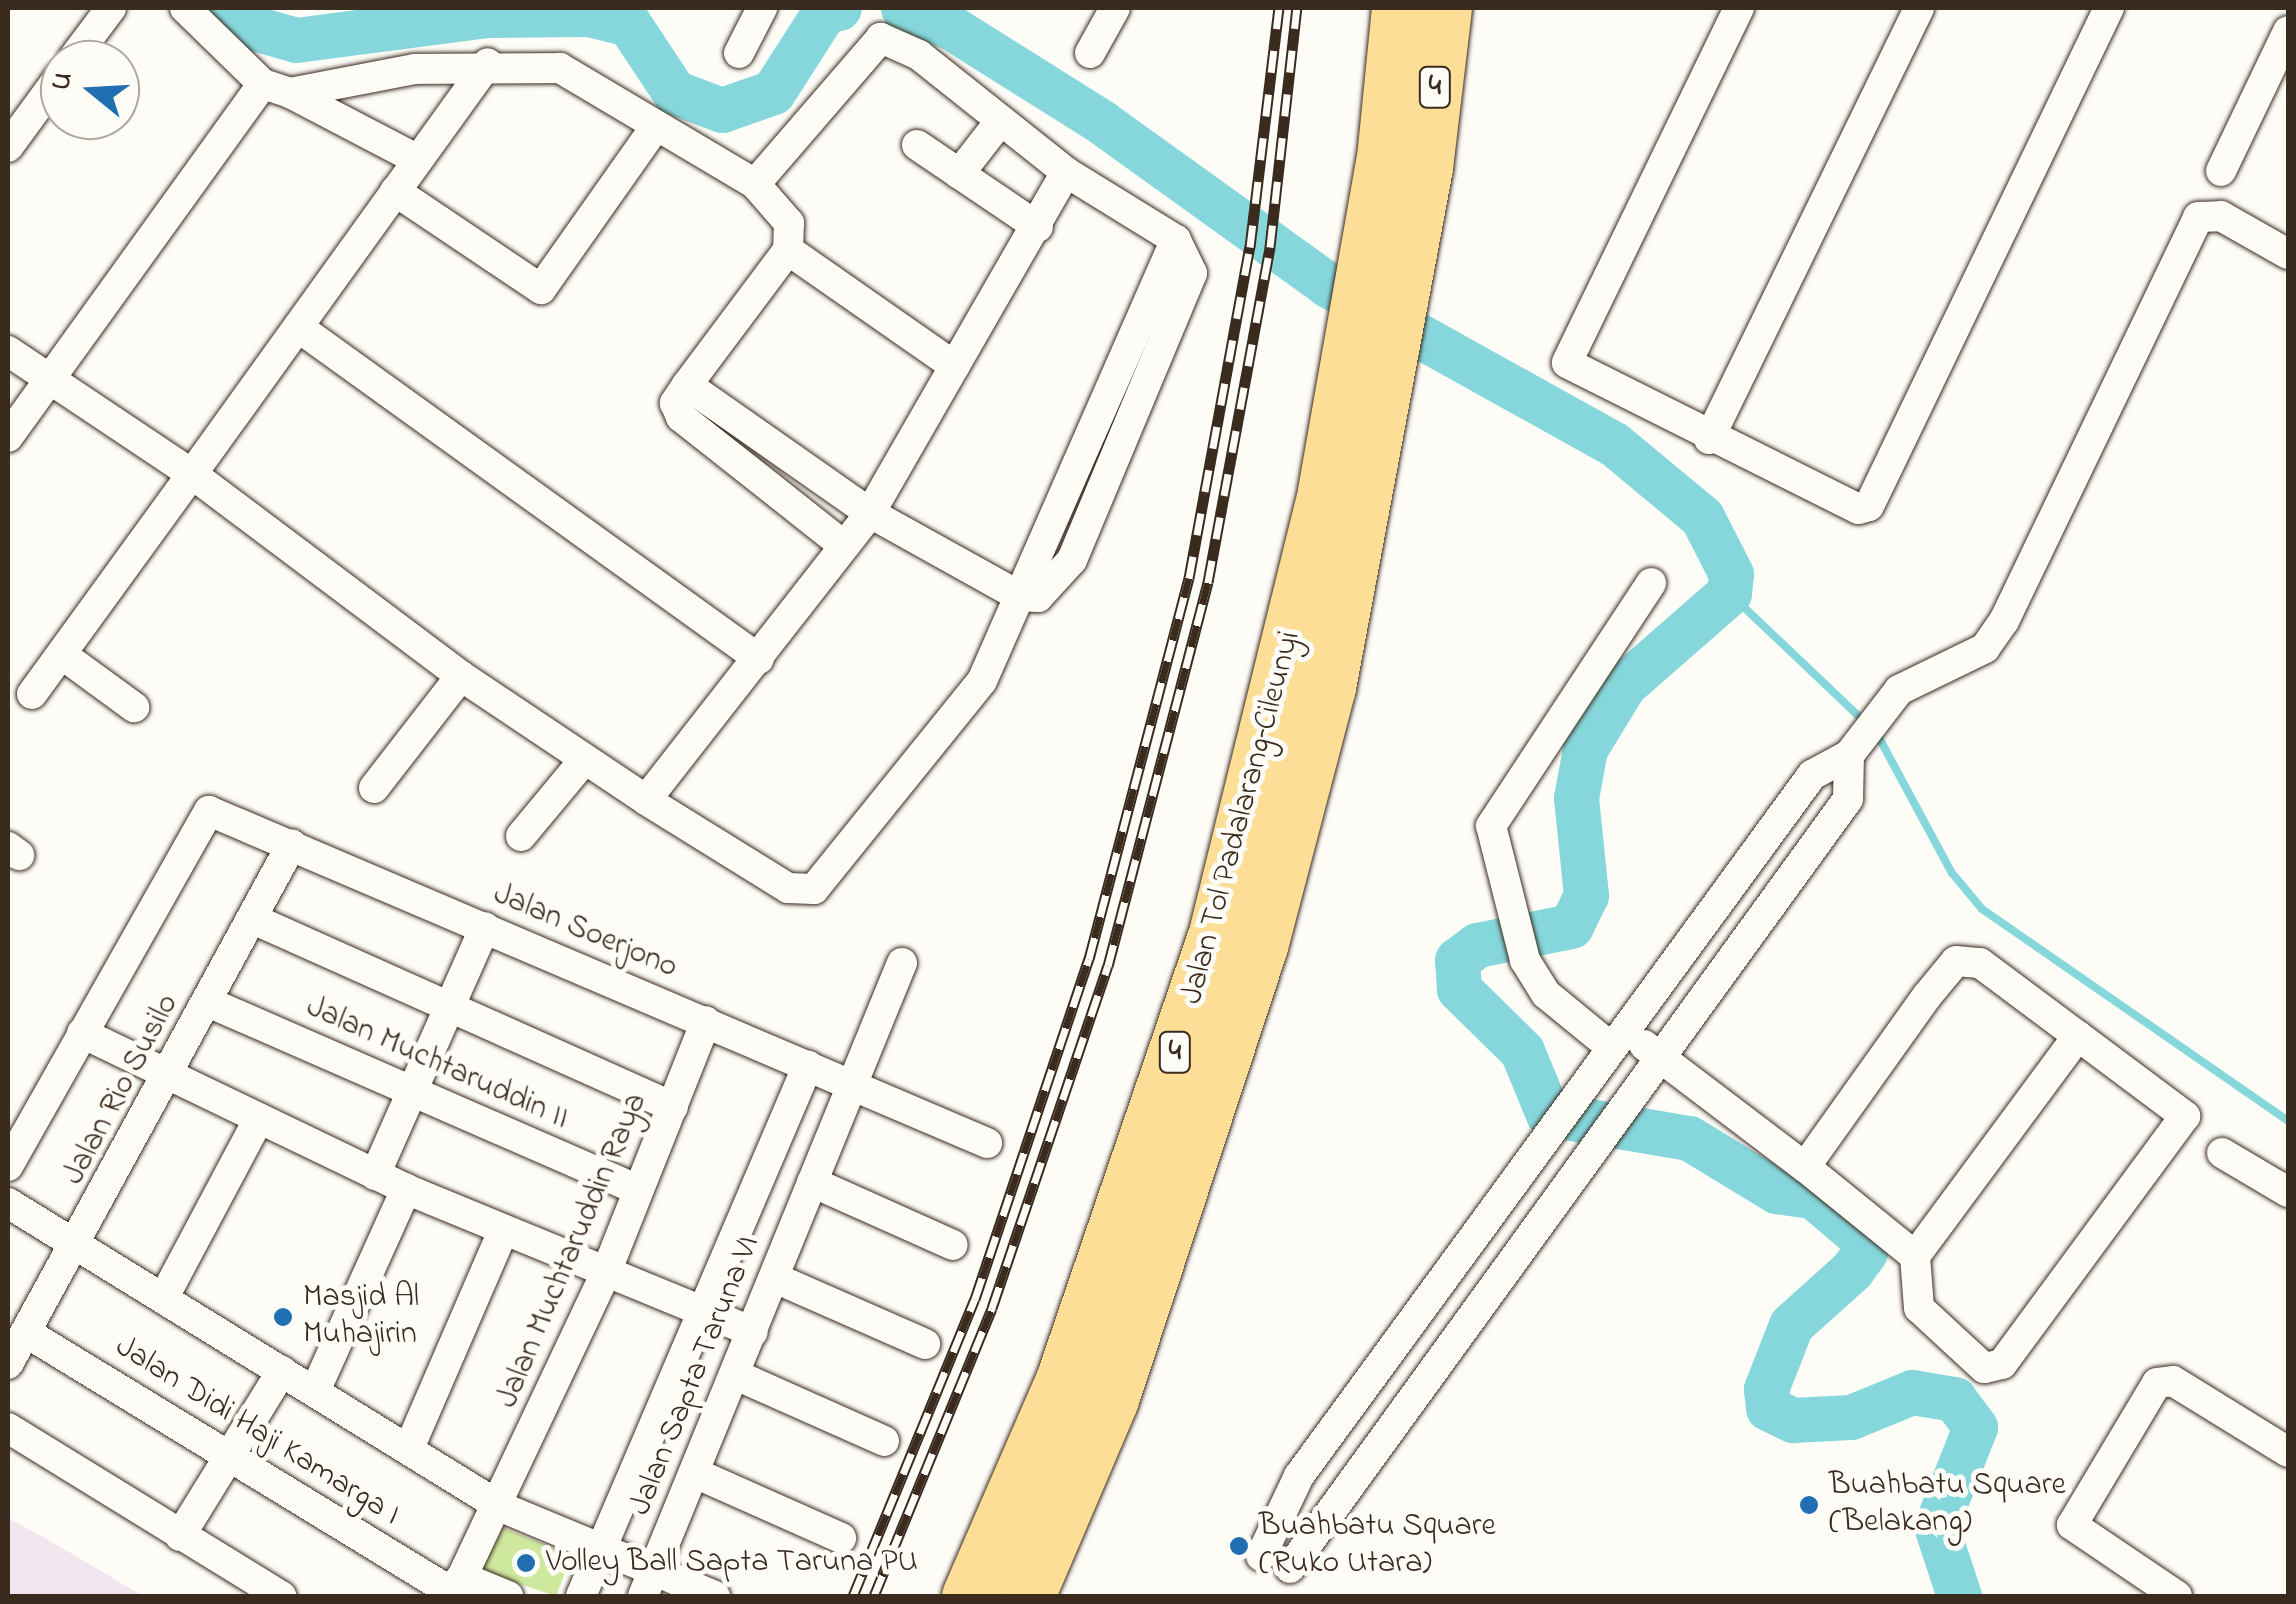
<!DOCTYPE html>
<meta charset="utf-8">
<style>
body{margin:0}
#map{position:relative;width:2296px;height:1604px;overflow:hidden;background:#fdfcf7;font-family:"Indie Flower",sans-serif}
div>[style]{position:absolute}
.built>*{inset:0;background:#f2e6ef}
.green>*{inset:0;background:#cee89e}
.stream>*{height:8px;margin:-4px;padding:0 4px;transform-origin:4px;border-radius:4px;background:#86d7dc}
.river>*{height:45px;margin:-22.5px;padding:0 22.5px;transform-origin:22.5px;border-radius:22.5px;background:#86d7dc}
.roads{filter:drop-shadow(0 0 2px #3b2a1e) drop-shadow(0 0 2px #3b2a1e)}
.minor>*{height:30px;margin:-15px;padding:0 15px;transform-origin:15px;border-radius:15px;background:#fdfcf7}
.motorway>*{height:55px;margin:-27.5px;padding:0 27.5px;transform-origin:27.5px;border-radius:27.5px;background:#fcde96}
.rail>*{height:11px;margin-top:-5.5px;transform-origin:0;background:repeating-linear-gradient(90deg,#fdfcf7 0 22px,#3b2a1e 0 44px);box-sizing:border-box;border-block:2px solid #3b2a1e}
.dots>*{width:28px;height:28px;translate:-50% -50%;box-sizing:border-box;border:5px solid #fdfcf7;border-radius:50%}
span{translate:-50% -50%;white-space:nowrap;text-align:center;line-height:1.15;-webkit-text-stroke:10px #fdfcf7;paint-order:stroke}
.shield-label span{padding:2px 8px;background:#fdfcf7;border:2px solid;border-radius:8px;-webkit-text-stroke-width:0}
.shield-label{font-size:30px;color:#3b2a1e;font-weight:700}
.street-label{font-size:32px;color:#3b2a1e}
.poi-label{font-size:32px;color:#3b2a1e}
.left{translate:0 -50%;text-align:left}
.frame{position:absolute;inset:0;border:10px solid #3b2a1e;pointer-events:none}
.north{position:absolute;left:40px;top:40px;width:100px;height:100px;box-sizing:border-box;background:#fdfcf7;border:2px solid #afa8a0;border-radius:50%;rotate:288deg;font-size:28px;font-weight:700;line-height:40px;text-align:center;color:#3b2a1e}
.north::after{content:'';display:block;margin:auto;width:35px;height:45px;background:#1f6fb2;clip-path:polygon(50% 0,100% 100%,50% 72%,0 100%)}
</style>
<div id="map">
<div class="built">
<div style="clip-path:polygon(8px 1518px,52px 1542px,143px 1596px,8px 1596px)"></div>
</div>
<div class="green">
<div style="clip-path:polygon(498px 1526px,572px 1555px,556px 1596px,480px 1571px)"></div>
</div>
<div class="stream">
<div style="left:1729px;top:593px;width:190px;rotate:43.5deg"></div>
<div style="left:1877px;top:734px;width:158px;rotate:61.7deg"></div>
<div style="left:1952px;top:873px;width:47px;rotate:50.2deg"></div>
<div style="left:1982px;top:909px;width:372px;rotate:34.7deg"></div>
</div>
<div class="river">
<div style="left:226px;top:8px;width:21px;rotate:49deg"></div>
<div style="left:240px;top:24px;width:58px;rotate:15.9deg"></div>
<div style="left:296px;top:40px;width:191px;rotate:-7.5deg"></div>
<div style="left:485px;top:15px;width:103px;rotate:-0.6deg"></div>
<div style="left:588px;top:14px;width:42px;rotate:13.7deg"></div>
<div style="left:629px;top:24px;width:82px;rotate:56.5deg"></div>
<div style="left:674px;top:92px;width:51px;rotate:20.6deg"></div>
<div style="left:722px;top:110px;width:54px;rotate:-19.4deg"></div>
<div style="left:773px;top:92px;width:96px;rotate:-57.3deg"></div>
<div style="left:825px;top:11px;width:14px;rotate:-12deg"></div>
<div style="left:903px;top:8px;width:53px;rotate:22.2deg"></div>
<div style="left:952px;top:28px;width:175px;rotate:32.1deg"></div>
<div style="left:1100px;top:121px;width:281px;rotate:35.7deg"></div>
<div style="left:1328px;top:285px;width:327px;rotate:29.1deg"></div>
<div style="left:1614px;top:444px;width:114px;rotate:39.7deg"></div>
<div style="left:1702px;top:517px;width:64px;rotate:63deg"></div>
<div style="left:1731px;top:574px;width:19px;rotate:96deg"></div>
<div style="left:1729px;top:593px;width:140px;rotate:138.8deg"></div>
<div style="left:1624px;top:685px;width:75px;rotate:121.4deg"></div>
<div style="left:1585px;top:749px;width:50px;rotate:100.4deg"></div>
<div style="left:1576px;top:798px;width:98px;rotate:84.1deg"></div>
<div style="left:1586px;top:895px;width:34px;rotate:116deg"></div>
<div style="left:1571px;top:926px;width:96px;rotate:168.6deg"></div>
<div style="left:1477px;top:945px;width:25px;rotate:143deg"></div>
<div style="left:1457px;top:960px;width:29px;rotate:86deg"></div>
<div style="left:1459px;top:989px;width:88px;rotate:44.5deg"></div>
<div style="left:1522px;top:1051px;width:68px;rotate:67.6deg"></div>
<div style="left:1548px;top:1114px;width:143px;rotate:9.7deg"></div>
<div style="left:1689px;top:1138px;width:102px;rotate:31.3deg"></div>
<div style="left:1776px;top:1191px;width:37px;rotate:8deg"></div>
<div style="left:1813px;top:1196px;width:60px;rotate:40.3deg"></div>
<div style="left:1859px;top:1235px;width:18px;rotate:71deg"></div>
<div style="left:1865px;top:1252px;width:22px;rotate:126deg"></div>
<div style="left:1852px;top:1270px;width:82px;rotate:138deg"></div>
<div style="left:1791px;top:1325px;width:69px;rotate:111.3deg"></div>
<div style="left:1766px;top:1389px;width:19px;rotate:84deg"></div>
<div style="left:1768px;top:1408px;width:28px;rotate:26deg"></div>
<div style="left:1793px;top:1420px;width:58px;rotate:-3deg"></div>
<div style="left:1851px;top:1417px;width:66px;rotate:-22.3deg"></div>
<div style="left:1912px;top:1392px;width:43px;rotate:9.5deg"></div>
<div style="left:1954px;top:1399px;width:35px;rotate:53deg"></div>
<div style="left:1975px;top:1427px;width:106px;rotate:111.5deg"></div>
<div style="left:1936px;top:1526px;width:74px;rotate:71.8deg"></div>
</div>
<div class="roads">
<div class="minor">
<div style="left:185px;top:8px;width:109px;rotate:44.3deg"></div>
<div style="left:263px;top:84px;width:28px;rotate:18deg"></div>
<div style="left:290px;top:93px;width:127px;rotate:-10.9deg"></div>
<div style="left:415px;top:69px;width:145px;rotate:-0.4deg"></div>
<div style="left:560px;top:68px;width:227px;rotate:30.7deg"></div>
<div style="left:755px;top:184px;width:52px;rotate:48.9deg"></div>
<div style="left:789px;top:223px;width:27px;rotate:92deg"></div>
<div style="left:788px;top:250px;width:169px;rotate:126.8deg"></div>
<div style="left:687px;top:385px;width:223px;rotate:35deg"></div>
<div style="left:870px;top:513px;width:171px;rotate:29.1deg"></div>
<div style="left:1019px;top:596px;width:19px;rotate:3deg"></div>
<div style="left:1038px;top:597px;width:50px;rotate:-47.4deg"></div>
<div style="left:1072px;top:560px;width:311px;rotate:-67.3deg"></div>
<div style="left:1192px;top:273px;width:37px;rotate:-116deg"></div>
<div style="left:1176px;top:240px;width:129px;rotate:-148.3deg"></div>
<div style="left:1066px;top:172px;width:188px;rotate:-141.5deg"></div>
<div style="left:919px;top:55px;width:42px;rotate:-155.9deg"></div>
<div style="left:881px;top:38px;width:193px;rotate:130.8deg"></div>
<div style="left:1739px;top:8px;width:394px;rotate:115.9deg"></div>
<div style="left:1567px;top:363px;width:326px;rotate:26.6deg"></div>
<div style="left:1859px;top:509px;width:10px;rotate:-17deg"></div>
<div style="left:1869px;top:506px;width:553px;rotate:-64.27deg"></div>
<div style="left:739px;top:53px;width:51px;rotate:-62.9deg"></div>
<div style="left:1090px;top:53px;width:51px;rotate:-60.9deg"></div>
<div style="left:72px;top:60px;width:65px;rotate:-53.1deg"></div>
<div style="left:290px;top:93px;width:144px;rotate:27.6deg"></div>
<div style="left:917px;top:145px;width:146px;rotate:34.1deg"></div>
<div style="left:8px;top:147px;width:88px;rotate:-53.8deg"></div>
<div style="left:2221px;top:171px;width:155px;rotate:-64.4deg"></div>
<div style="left:959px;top:174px;width:68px;rotate:-52.1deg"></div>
<div style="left:395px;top:191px;width:176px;rotate:33.9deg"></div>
<div style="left:541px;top:289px;width:199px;rotate:-54.8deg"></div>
<div style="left:788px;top:250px;width:203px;rotate:34.9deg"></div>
<div style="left:298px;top:327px;width:568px;rotate:35.76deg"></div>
<div style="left:8px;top:351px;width:221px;rotate:33.8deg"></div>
<div style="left:192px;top:474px;width:506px;rotate:-54.24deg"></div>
<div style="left:687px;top:385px;width:22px;rotate:124deg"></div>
<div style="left:675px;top:403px;width:15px;rotate:67deg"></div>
<div style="left:681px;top:417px;width:206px;rotate:38.3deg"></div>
<div style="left:8px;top:437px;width:435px;rotate:-54.2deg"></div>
<div style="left:1709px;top:439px;width:479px;rotate:-64deg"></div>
<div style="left:64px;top:656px;width:87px;rotate:36.1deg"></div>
<div style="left:32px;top:694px;width:272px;rotate:-54deg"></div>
<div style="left:192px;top:474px;width:336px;rotate:36.9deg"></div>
<div style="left:461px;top:676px;width:223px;rotate:33.8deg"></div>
<div style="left:646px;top:800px;width:364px;rotate:-52deg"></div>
<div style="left:870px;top:513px;width:393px;rotate:-60.1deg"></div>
<div style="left:374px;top:788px;width:142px;rotate:-52.2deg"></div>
<div style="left:646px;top:800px;width:167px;rotate:31.8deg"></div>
<div style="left:788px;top:888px;width:26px;rotate:2deg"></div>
<div style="left:814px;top:889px;width:267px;rotate:-51.1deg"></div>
<div style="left:982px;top:681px;width:482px;rotate:-66.3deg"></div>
<div style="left:521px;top:836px;width:99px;rotate:-50.3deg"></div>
<div style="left:8px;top:847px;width:14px;rotate:36deg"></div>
<div style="left:253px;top:919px;width:460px;rotate:24.1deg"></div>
<div style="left:208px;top:1002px;width:469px;rotate:23.6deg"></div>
<div style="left:82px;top:1033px;width:360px;rotate:25.7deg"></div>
<div style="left:406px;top:1189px;width:375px;rotate:22.4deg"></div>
<div style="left:1644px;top:1045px;width:202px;rotate:37.2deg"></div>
<div style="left:1612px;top:1048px;width:85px;rotate:-140.7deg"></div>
<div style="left:1546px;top:994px;width:40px;rotate:-122deg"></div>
<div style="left:1525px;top:960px;width:138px;rotate:-104.2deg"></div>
<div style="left:1491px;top:826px;width:291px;rotate:-56.6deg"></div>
<div style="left:2222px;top:1153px;width:77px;rotate:30.6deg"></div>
<div style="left:8px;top:1166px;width:408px;rotate:-60.5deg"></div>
<div style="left:209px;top:811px;width:846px;rotate:23.11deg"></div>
<div style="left:375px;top:1175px;width:271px;rotate:-66.1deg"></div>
<div style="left:812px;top:1182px;width:154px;rotate:24.1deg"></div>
<div style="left:8px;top:1203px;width:579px;rotate:31.66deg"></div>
<div style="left:501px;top:1507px;width:232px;rotate:22.6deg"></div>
<div style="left:1915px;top:1256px;width:141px;rotate:-141deg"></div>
<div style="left:1805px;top:1167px;width:210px;rotate:-54.5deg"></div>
<div style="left:1927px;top:996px;width:45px;rotate:-50.4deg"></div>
<div style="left:1956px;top:961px;width:24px;rotate:5deg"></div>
<div style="left:1980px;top:963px;width:122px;rotate:36.7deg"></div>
<div style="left:2078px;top:1036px;width:134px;rotate:36.8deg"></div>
<div style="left:2185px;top:1116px;width:308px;rotate:126.4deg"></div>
<div style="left:2002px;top:1364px;width:18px;rotate:167deg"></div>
<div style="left:1984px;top:1368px;width:88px;rotate:-137.3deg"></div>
<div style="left:1919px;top:1308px;width:52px;rotate:-94.4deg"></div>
<div style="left:1915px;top:1256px;width:274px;rotate:-53.5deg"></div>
<div style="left:775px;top:1278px;width:164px;rotate:23.7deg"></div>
<div style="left:164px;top:1297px;width:198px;rotate:-62deg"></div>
<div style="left:27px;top:1333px;width:495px;rotate:31.4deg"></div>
<div style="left:8px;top:1364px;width:592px;rotate:-61.36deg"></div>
<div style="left:736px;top:1375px;width:162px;rotate:24deg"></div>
<div style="left:315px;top:1391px;width:222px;rotate:-65.7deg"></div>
<div style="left:8px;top:1428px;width:321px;rotate:31.6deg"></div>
<div style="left:410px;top:1446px;width:234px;rotate:-66.6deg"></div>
<div style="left:695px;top:1473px;width:160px;rotate:24deg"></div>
<div style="left:180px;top:1536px;width:194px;rotate:-58.3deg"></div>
<div style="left:1261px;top:1556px;width:89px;rotate:-64.6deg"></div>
<div style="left:1299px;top:1476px;width:869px;rotate:-53.8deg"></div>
<div style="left:1812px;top:775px;width:42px;rotate:-28.4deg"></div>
<div style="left:1849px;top:755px;width:82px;rotate:-52.4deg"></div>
<div style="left:1899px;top:690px;width:96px;rotate:-26deg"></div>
<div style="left:1985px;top:648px;width:33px;rotate:-55deg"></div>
<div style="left:2004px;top:621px;width:448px;rotate:-64.3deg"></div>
<div style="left:2198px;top:217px;width:23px;rotate:-2deg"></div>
<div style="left:2221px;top:216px;width:77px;rotate:29.6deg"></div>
<div style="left:1290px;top:1568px;width:950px;rotate:-54.03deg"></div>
<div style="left:1848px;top:799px;width:44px;rotate:-88.7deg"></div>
<div style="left:462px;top:1577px;width:334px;rotate:-64.7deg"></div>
<div style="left:605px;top:1275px;width:273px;rotate:-68.3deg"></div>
<div style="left:451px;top:1590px;width:17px;rotate:-50deg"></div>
<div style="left:462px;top:1577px;width:50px;rotate:22.4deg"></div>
<div style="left:581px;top:1596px;width:577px;rotate:-66.85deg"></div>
<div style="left:643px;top:1596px;width:684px;rotate:-67.75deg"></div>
<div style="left:2177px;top:1596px;width:127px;rotate:-145.9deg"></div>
<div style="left:2072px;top:1525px;width:165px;rotate:-59.1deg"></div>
<div style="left:2157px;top:1383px;width:16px;rotate:-7deg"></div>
<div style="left:2173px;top:1381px;width:135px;rotate:31.7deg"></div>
</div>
<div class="motorway">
<div style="left:969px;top:1596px;width:236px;rotate:-66.5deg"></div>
<div style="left:1063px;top:1380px;width:477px;rotate:-71.1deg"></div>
<div style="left:1217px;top:929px;width:451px;rotate:-76.1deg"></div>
<div style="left:1325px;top:491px;width:338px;rotate:-80deg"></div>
<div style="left:1384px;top:158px;width:151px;rotate:-84.3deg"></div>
<div style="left:1027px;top:1596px;width:214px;rotate:-66.9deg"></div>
<div style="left:1111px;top:1399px;width:477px;rotate:-71.8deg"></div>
<div style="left:1260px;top:946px;width:268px;rotate:-75.3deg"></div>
<div style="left:1328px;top:687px;width:529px;rotate:-79.43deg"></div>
<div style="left:1425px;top:167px;width:160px;rotate:-83.2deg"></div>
</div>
</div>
<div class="rail">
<div style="left:853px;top:1596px;width:321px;rotate:-67.7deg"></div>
<div style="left:975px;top:1299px;width:359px;rotate:-71.5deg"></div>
<div style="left:1089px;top:959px;width:394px;rotate:-75.3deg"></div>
<div style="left:1189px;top:578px;width:337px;rotate:-79.6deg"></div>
<div style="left:1250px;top:247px;width:241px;rotate:-83.1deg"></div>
<div style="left:874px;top:1596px;width:311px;rotate:-67.7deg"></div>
<div style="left:992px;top:1308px;width:361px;rotate:-71.3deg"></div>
<div style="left:1108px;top:966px;width:397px;rotate:-75.4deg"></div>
<div style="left:1208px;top:582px;width:341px;rotate:-79.5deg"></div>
<div style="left:1270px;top:247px;width:241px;rotate:-83.6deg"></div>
</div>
<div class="dots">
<div style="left:283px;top:1317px;background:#1f6fb2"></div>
<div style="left:1809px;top:1505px;background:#1f6fb2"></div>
<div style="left:1239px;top:1546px;background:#1f6fb2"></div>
<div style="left:526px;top:1563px;background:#1f6fb2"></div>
</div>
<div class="shield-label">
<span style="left:1435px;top:87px">4</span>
<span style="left:1175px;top:1052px">4</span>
</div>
<div class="street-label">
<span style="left:1242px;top:818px;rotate:-75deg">Jalan Tol Padalarang–Cileunyi</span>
<span style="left:585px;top:932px;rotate:23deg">Jalan Soerjono</span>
<span style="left:437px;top:1064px;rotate:24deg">Jalan Muchtaruddin II</span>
<span style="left:122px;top:1090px;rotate:-62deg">Jalan Rio Susilo</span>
<span style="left:573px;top:1251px;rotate:-67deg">Jalan Muchtaruddin Raya</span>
<span style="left:696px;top:1376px;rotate:-68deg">Jalan Sapta Taruna VI</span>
<span style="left:257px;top:1432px;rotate:32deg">Jalan Didi Haji Kamarga I</span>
</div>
<div class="poi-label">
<span class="left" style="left:303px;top:1317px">Masjid Al<br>Muhajirin</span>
<span class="left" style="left:1829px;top:1505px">Buahbatu Square<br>(Belakang)</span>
<span class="left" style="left:1259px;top:1546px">Buahbatu Square<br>(Ruko Utara)</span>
<span class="left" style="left:546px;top:1563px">Volley Ball Sapta Taruna PU</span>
</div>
<div class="frame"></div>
<div class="north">U</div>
</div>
